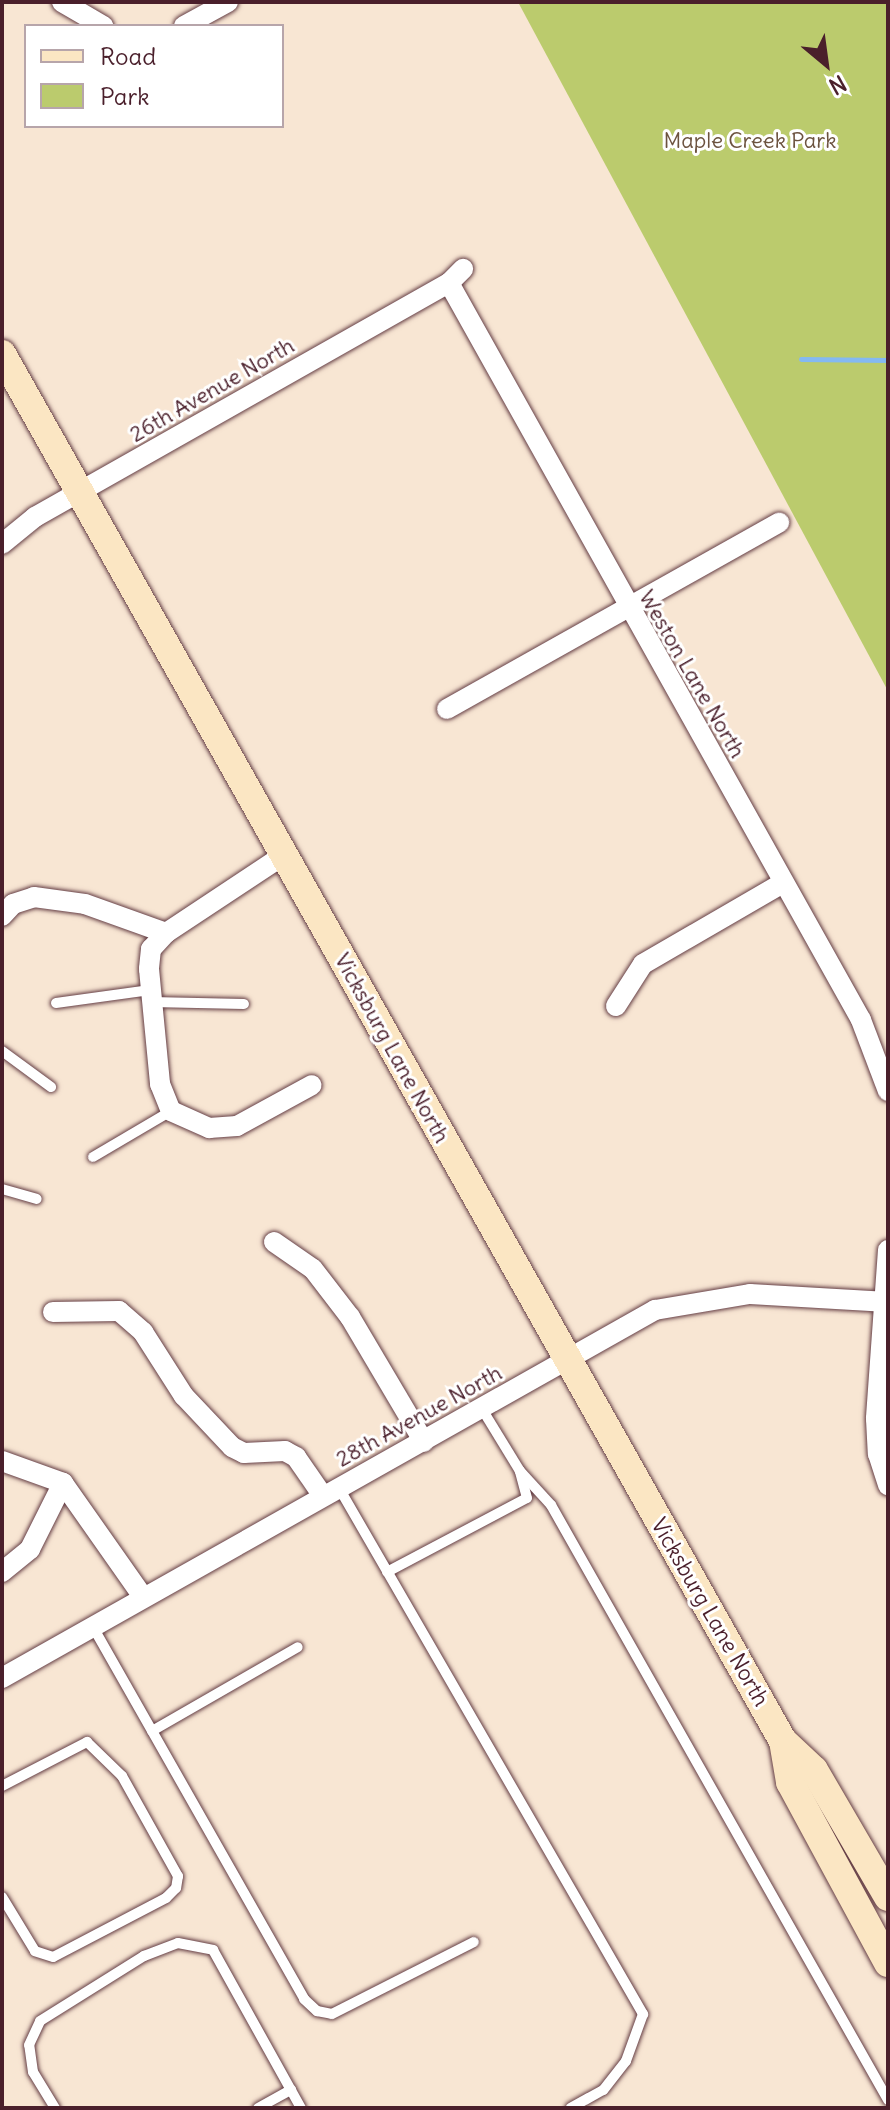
<!DOCTYPE html>
<style>
body{margin:0}
#map{position:relative;width:890px;height:2110px;overflow:hidden;background:#f8e6d3;font-family:Delius,sans-serif}
div>[style]{position:absolute}
.green>*{inset:0;background:#bbcb6d}
.stream>*{height:5px;margin:-2.5px;padding:0 2.5px;transform-origin:2.5px;border-radius:2.5px;background:#84b9f2}
.roads{filter:drop-shadow(0 0 2px #643d44) drop-shadow(0 0 2px #643d44)}
.lane>*{height:10px;margin:-5px;padding:0 5px;transform-origin:5px;border-radius:5px;background:#fff}
.street>*{height:20px;margin:-10px;padding:0 10px;transform-origin:10px;border-radius:10px;background:#fff}
.secondary>*{height:28px;margin:-14px;padding:0 14px;transform-origin:14px;border-radius:14px;background:#fbe6c3}
span{translate:-50% -50%;white-space:nowrap;text-align:center;line-height:1.15;-webkit-text-stroke:6px #fff;paint-order:stroke}
.park-label{font-size:22px;color:#6c533f}
.street-label{font-size:22px;color:#4a1f2b}
.frame{position:absolute;inset:0;border:4px solid #4a1f2b;pointer-events:none}
.legend{position:absolute;left:24px;top:24px;width:260px;height:104px;box-sizing:border-box;background:#fff;border:2px solid #b7a5aa;margin:0;padding:10px 14px;list-style:none;font-size:24px;color:#4a1f2b}
.legend li{display:flex;align-items:center;gap:16px;height:40px}
.legend b{width:40px;border:2px solid #b7a5aa}
.north{position:absolute;left:786px;top:24px;width:80px;height:80px;-webkit-text-stroke:6px #fff;paint-order:stroke;rotate:151deg;font-size:22px;font-weight:700;line-height:32px;text-align:center;color:#4a1f2b}
.north::after{content:'';display:block;margin:auto;width:28px;height:36px;background:#4a1f2b;clip-path:polygon(50% 0,100% 100%,50% 72%,0 100%)}
</style>
<div id="map">
<div class="green">
<div style="clip-path:polygon(518px 2px,888px 2px,888px 691px)"></div>
</div>
<div class="stream">
<div style="left:801px;top:359px;width:87px;rotate:0.7deg"></div>
</div>
<div class="roads">
<div class="lane">
<div style="left:151px;top:1002px;width:93px;rotate:1.2deg"></div>
<div style="left:56px;top:1003px;width:95px;rotate:-7.9deg"></div>
<div style="left:2px;top:1051px;width:61px;rotate:36.3deg"></div>
<div style="left:93px;top:1157px;width:91px;rotate:-30.5deg"></div>
<div style="left:2px;top:1189px;width:36px;rotate:16deg"></div>
<div style="left:520px;top:1471px;width:46px;rotate:47.6deg"></div>
<div style="left:551px;top:1505px;width:684px;rotate:60.47deg"></div>
<div style="left:339px;top:1488px;width:608px;rotate:59.97deg"></div>
<div style="left:643px;top:2014px;width:50px;rotate:109.9deg"></div>
<div style="left:626px;top:2061px;width:37px;rotate:128deg"></div>
<div style="left:603px;top:2090px;width:37px;rotate:151deg"></div>
<div style="left:387px;top:1572px;width:158px;rotate:-27.9deg"></div>
<div style="left:527px;top:1498px;width:28px;rotate:-105deg"></div>
<div style="left:520px;top:1471px;width:73px;rotate:-121.5deg"></div>
<div style="left:93px;top:1627px;width:428px;rotate:60.4deg"></div>
<div style="left:304px;top:1999px;width:18px;rotate:43deg"></div>
<div style="left:317px;top:2011px;width:15px;rotate:11deg"></div>
<div style="left:332px;top:2014px;width:159px;rotate:-26.9deg"></div>
<div style="left:152px;top:1731px;width:168px;rotate:-29.9deg"></div>
<div style="left:2px;top:1786px;width:96px;rotate:-27.4deg"></div>
<div style="left:87px;top:1742px;width:49px;rotate:44.2deg"></div>
<div style="left:122px;top:1776px;width:115px;rotate:60.8deg"></div>
<div style="left:178px;top:1876px;width:12px;rotate:99deg"></div>
<div style="left:176px;top:1888px;width:14px;rotate:135deg"></div>
<div style="left:166px;top:1898px;width:127px;rotate:152.4deg"></div>
<div style="left:53px;top:1957px;width:19px;rotate:-162deg"></div>
<div style="left:35px;top:1951px;width:63px;rotate:-121.4deg"></div>
<div style="left:55px;top:2108px;width:42px;rotate:-121.4deg"></div>
<div style="left:33px;top:2072px;width:27px;rotate:-98deg"></div>
<div style="left:29px;top:2045px;width:26px;rotate:-65deg"></div>
<div style="left:40px;top:2021px;width:123px;rotate:-32deg"></div>
<div style="left:144px;top:1956px;width:36px;rotate:-21deg"></div>
<div style="left:178px;top:1943px;width:36px;rotate:11deg"></div>
<div style="left:213px;top:1950px;width:181px;rotate:60.9deg"></div>
<div style="left:258px;top:2108px;width:38px;rotate:-29deg"></div>
</div>
<div class="street">
<div style="left:62px;top:2px;width:48px;rotate:30.3deg"></div>
<div style="left:184px;top:26px;width:50px;rotate:-28.6deg"></div>
<div style="left:449px;top:283px;width:844px;rotate:60.79deg"></div>
<div style="left:861px;top:1020px;width:76px;rotate:69.2deg"></div>
<div style="left:2px;top:544px;width:43px;rotate:-39.3deg"></div>
<div style="left:35px;top:517px;width:476px;rotate:-29.5deg"></div>
<div style="left:449px;top:283px;width:20px;rotate:-45deg"></div>
<div style="left:447px;top:709px;width:381px;rotate:-29.3deg"></div>
<div style="left:2px;top:916px;width:16px;rotate:-47deg"></div>
<div style="left:13px;top:904px;width:22px;rotate:-18deg"></div>
<div style="left:34px;top:897px;width:51px;rotate:7.8deg"></div>
<div style="left:85px;top:904px;width:86px;rotate:19.7deg"></div>
<div style="left:166px;top:933px;width:141px;rotate:-33.5deg"></div>
<div style="left:166px;top:933px;width:22px;rotate:133deg"></div>
<div style="left:151px;top:949px;width:20px;rotate:96deg"></div>
<div style="left:149px;top:969px;width:116px;rotate:84.5deg"></div>
<div style="left:160px;top:1084px;width:29px;rotate:68deg"></div>
<div style="left:171px;top:1111px;width:42px;rotate:24.1deg"></div>
<div style="left:209px;top:1128px;width:28px;rotate:-4deg"></div>
<div style="left:237px;top:1126px;width:85px;rotate:-28.7deg"></div>
<div style="left:616px;top:1006px;width:50px;rotate:-57.3deg"></div>
<div style="left:643px;top:964px;width:162px;rotate:-30.1deg"></div>
<div style="left:274px;top:1242px;width:47px;rotate:34.7deg"></div>
<div style="left:313px;top:1269px;width:61px;rotate:52.4deg"></div>
<div style="left:350px;top:1317px;width:145px;rotate:59.4deg"></div>
<div style="left:888px;top:1250px;width:169px;rotate:94.1deg"></div>
<div style="left:876px;top:1419px;width:35px;rotate:87deg"></div>
<div style="left:878px;top:1454px;width:33px;rotate:72deg"></div>
<div style="left:53px;top:1312px;width:66px;rotate:-0.9deg"></div>
<div style="left:119px;top:1311px;width:32px;rotate:41deg"></div>
<div style="left:143px;top:1332px;width:76px;rotate:57.4deg"></div>
<div style="left:184px;top:1396px;width:70px;rotate:46.7deg"></div>
<div style="left:232px;top:1447px;width:13px;rotate:27deg"></div>
<div style="left:244px;top:1453px;width:41px;rotate:-2.8deg"></div>
<div style="left:285px;top:1451px;width:13px;rotate:29deg"></div>
<div style="left:296px;top:1457px;width:47px;rotate:55.3deg"></div>
<div style="left:2px;top:1461px;width:65px;rotate:19.8deg"></div>
<div style="left:63px;top:1483px;width:139px;rotate:54.9deg"></div>
<div style="left:2px;top:1572px;width:36px;rotate:-39deg"></div>
<div style="left:30px;top:1549px;width:74px;rotate:-63.4deg"></div>
<div style="left:2px;top:1678px;width:750px;rotate:-29.4deg"></div>
<div style="left:655px;top:1310px;width:96px;rotate:-9.6deg"></div>
<div style="left:750px;top:1294px;width:138px;rotate:3.3deg"></div>
</div>
<div class="secondary">
<div style="left:2px;top:354px;width:1592px;rotate:60.62deg"></div>
<div style="left:783px;top:1741px;width:42px;rotate:43.1deg"></div>
<div style="left:814px;top:1770px;width:147px;rotate:59.8deg"></div>
<div style="left:783px;top:1741px;width:42px;rotate:80.3deg"></div>
<div style="left:790px;top:1782px;width:206px;rotate:61.6deg"></div>
</div>
</div>
<div class="park-label">
<span style="left:750px;top:141px">Maple Creek Park</span>
</div>
<div class="street-label">
<span style="left:212px;top:390px;rotate:-30deg">26th Avenue North</span>
<span style="left:692px;top:674px;rotate:60deg">Weston Lane North</span>
<span style="left:392px;top:1048px;rotate:61deg">Vicksburg Lane North</span>
<span style="left:419px;top:1416px;rotate:-29deg">28th Avenue North</span>
<span style="left:710px;top:1612px;rotate:60deg">Vicksburg Lane North</span>
</div>
<div class="frame"></div>
<ul class="legend">
<li><b style="height:10px;background:#fbe6c3"></b>Road</li>
<li><b style="height:22px;background:#bbcb6d"></b>Park</li>
</ul>
<div class="north">N</div>
</div>
